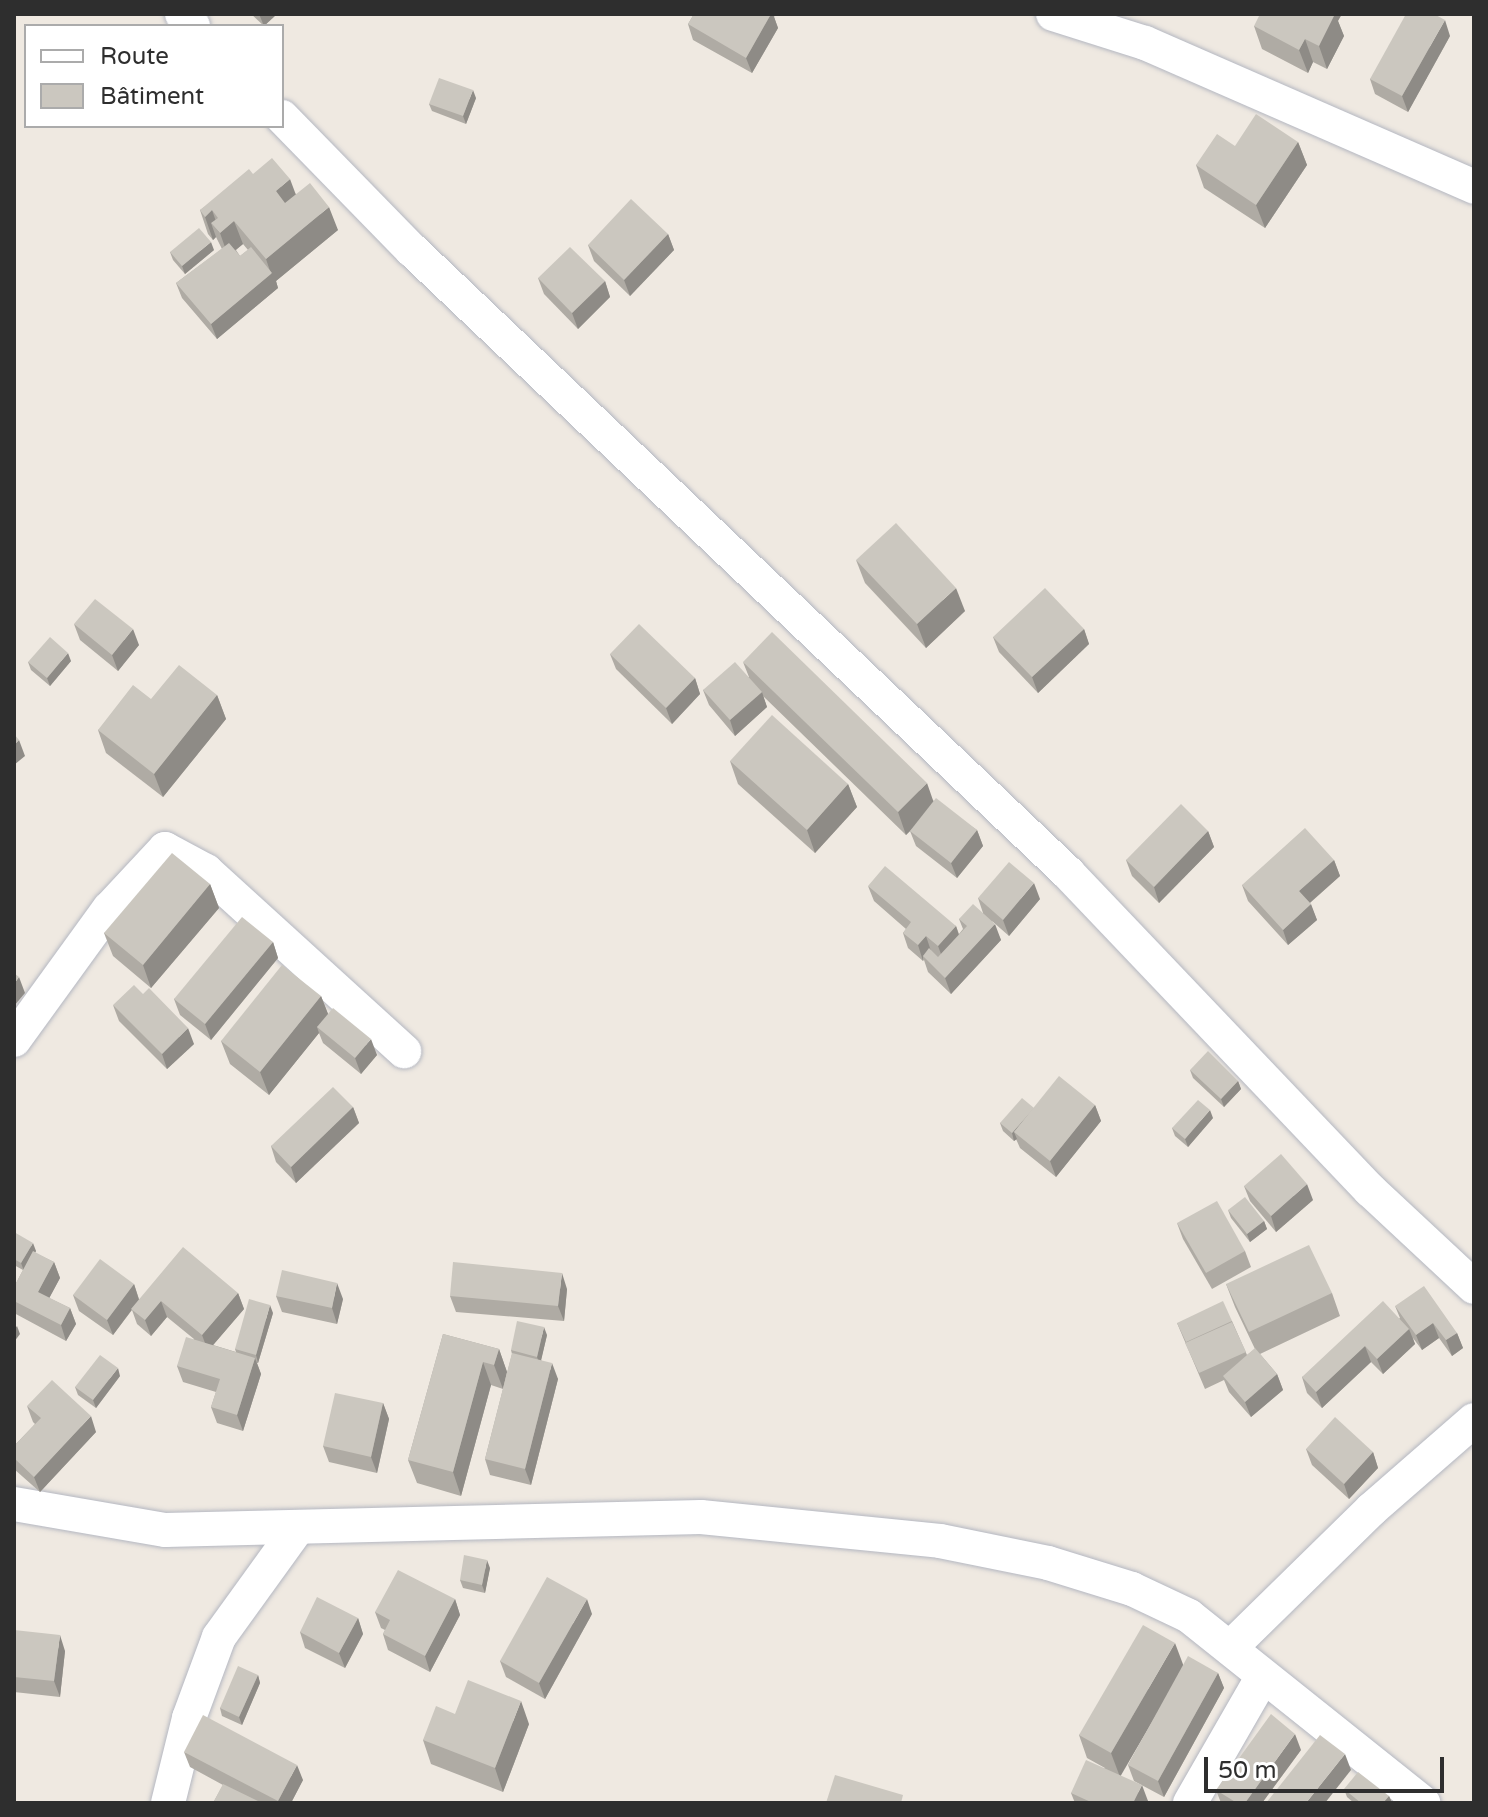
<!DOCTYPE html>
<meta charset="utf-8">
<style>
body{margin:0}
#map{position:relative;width:1488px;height:1817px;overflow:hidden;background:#efe9e1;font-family:"Varela Round",sans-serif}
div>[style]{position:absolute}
.roads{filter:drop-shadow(0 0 2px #b4b7c1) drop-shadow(0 0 2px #b4b7c1)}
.street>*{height:34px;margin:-17px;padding:0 17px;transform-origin:17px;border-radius:17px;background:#fff}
.wall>*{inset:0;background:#afaba4}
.shaded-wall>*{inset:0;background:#8e8b86}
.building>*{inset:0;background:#cbc7bf}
span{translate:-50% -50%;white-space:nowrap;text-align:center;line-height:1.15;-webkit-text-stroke:6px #fff;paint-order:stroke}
.frame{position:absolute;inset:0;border:16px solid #2e2e2e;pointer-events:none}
.legend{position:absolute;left:24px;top:24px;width:260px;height:104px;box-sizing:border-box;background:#fff;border:2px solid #ababab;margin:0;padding:10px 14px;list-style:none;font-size:24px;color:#2e2e2e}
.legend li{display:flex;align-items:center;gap:16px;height:40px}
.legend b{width:40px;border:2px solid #ababab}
.scale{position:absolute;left:1204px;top:1757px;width:240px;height:36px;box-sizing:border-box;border:4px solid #2e2e2e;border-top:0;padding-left:10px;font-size:24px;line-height:28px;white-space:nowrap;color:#2e2e2e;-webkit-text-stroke:6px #fff;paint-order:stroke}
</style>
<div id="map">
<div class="roads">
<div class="street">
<div style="left:182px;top:14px;width:16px;rotate:47deg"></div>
<div style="left:1053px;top:14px;width:96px;rotate:17.5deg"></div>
<div style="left:1145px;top:43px;width:359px;rotate:23.6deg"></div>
<div style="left:282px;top:117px;width:186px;rotate:45.7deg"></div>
<div style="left:412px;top:250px;width:905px;rotate:43.52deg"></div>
<div style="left:1068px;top:873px;width:438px;rotate:46.4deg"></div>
<div style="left:1370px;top:1190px;width:142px;rotate:43deg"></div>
<div style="left:14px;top:1040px;width:162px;rotate:-54.1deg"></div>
<div style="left:109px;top:909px;width:82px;rotate:-47deg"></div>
<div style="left:165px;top:849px;width:47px;rotate:28.2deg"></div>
<div style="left:206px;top:871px;width:268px;rotate:42.3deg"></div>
<div style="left:14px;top:1504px;width:153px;rotate:9.8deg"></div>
<div style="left:165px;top:1530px;width:536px;rotate:-1.39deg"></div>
<div style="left:701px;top:1517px;width:240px;rotate:5.7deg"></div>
<div style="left:940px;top:1541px;width:110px;rotate:11.5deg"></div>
<div style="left:1048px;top:1563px;width:88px;rotate:17.2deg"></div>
<div style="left:1132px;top:1589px;width:63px;rotate:25.3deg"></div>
<div style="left:1189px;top:1616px;width:300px;rotate:38.6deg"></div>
<div style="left:1230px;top:1648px;width:199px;rotate:-44.4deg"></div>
<div style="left:1372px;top:1509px;width:135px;rotate:-41.1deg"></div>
<div style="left:168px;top:1803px;width:88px;rotate:-76.1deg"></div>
<div style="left:189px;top:1718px;width:86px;rotate:-69.7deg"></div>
<div style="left:219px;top:1637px;width:133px;rotate:-54.2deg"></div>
<div style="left:1190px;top:1803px;width:144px;rotate:-60.1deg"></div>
</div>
</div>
<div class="wall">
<div style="clip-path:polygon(251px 14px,277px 14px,264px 26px)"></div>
<div style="clip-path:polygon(694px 14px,776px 14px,774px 17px,778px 28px,752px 73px,693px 40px,688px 24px)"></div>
<div style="clip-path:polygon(1338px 21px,1344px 36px,1327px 69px,1313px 62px,1308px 73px,1262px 49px,1254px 26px)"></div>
<div style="clip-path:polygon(1450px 36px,1408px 112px,1375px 94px,1370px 79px)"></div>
<div style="clip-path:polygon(476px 98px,466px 124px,432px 111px,429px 104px)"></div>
<div style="clip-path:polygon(1298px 142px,1307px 165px,1265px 228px,1204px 188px,1196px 165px,1235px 146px)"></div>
<div style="clip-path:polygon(evenodd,253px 174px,296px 194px,338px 230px,276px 281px,278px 288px,217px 339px,182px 298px,176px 283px,222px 249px,216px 237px,213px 240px,208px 234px,200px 210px,253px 174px,243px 244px,248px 250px,240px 256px,236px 250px,243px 244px)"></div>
<div style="clip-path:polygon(668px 234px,674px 250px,630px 296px,594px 261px,588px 245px)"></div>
<div style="clip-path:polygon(214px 250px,185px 274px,173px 260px,170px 252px)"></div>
<div style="clip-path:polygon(538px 278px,605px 281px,610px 297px,578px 329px,544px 294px)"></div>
<div style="clip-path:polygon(856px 560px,965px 611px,926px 648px,865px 583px)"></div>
<div style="clip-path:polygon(74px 624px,139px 645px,118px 671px,80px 640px)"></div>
<div style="clip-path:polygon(1084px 629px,1089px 644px,1038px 693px,999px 652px,993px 637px)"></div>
<div style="clip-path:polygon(610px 654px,695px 678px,700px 694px,672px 724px,616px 669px)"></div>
<div style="clip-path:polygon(71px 661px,50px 686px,31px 670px,28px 662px)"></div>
<div style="clip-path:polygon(743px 662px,934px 801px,977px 830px,983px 846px,957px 878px,916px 846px,910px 831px,906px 835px,763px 696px,767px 707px,735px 736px,709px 705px,703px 690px,749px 677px)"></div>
<div style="clip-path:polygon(217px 695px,226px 719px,163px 797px,106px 753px,98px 730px,151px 699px)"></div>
<div style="clip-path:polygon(730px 761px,848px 784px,857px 807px,815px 853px,738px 784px)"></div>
<div style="clip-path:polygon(1208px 831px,1214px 847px,1159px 903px,1132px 876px,1126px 860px)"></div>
<div style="clip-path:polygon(1334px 860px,1340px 876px,1310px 903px,1317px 920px,1288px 945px,1248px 901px,1242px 885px)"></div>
<div style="clip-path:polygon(210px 884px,219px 908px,151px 988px,113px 956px,104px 933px)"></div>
<div style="clip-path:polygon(868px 886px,956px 926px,959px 934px,963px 929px,959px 919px,983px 913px,978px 898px,1040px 899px,1009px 936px,992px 921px,1001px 940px,951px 994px,928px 972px,924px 960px,923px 961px,908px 948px,903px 933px,906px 929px,874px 901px)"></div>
<div style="clip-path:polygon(273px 942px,278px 958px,211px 1040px,180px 1015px,174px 999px)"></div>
<div style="clip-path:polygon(321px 996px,328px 1014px,377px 1055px,361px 1074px,323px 1043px,319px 1033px,269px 1095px,230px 1064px,221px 1041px)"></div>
<div style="clip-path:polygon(113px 1005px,194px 1044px,167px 1069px,119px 1021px)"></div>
<div style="clip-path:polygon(1190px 1070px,1238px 1081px,1241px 1089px,1224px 1107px,1193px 1078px)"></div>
<div style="clip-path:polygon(1095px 1105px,1101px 1121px,1056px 1177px,1020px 1148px,1016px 1139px,1014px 1141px,1003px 1131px,1000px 1123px,1034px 1108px)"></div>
<div style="clip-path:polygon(353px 1107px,359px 1123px,296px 1183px,276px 1162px,271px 1146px)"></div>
<div style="clip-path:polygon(1213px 1118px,1188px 1147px,1175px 1136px,1172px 1128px)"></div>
<div style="clip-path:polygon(1244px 1186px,1313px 1200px,1276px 1232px,1250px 1201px)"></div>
<div style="clip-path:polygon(1228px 1210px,1264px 1221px,1267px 1229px,1250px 1242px,1231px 1218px)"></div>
<div style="clip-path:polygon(1177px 1223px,1245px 1251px,1251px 1267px,1212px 1289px,1183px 1239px)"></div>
<div style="clip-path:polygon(14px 1232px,36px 1251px,35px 1253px,54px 1262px,60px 1278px,49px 1298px,70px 1308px,76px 1324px,66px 1341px,14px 1313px,14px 1287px,23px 1270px,14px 1265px)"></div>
<div style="clip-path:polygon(134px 1284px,139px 1299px,238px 1293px,244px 1309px,213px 1345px,236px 1352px,235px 1349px,273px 1313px,258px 1363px,257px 1363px,261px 1374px,243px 1431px,217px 1423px,211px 1407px,216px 1392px,183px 1382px,177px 1366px,194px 1339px,167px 1317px,151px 1336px,137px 1324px,132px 1310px,113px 1335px,79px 1311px,73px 1295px)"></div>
<div style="clip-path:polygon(1226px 1284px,1332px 1293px,1340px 1316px,1260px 1354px,1277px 1374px,1283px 1390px,1251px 1417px,1229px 1392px,1224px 1380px,1205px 1389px,1177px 1323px,1232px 1321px,1247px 1355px,1255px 1349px,1235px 1307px)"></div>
<div style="clip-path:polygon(567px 1289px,564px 1321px,456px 1312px,450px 1296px)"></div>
<div style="clip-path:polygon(276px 1296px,343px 1299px,337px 1324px,282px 1312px)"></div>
<div style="clip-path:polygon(1395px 1306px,1457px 1333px,1463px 1348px,1452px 1356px,1439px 1338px,1422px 1350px,1413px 1338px,1415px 1344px,1383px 1374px,1371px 1362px,1322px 1408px,1307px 1393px,1302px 1377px,1400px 1318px)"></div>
<div style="clip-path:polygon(443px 1334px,499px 1349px,507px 1372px,503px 1389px,491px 1385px,461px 1496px,417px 1483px,408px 1460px)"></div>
<div style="clip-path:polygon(547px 1335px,541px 1360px,558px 1379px,531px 1485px,490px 1475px,485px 1459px,512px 1354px,511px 1350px)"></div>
<div style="clip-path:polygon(120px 1376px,96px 1408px,78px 1395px,75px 1387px)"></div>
<div style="clip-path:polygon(383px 1403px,389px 1419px,377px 1473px,329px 1462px,323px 1446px)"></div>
<div style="clip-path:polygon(27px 1406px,96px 1432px,40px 1492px,14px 1469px,14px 1446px,35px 1424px,33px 1422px)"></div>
<div style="clip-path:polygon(1306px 1449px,1373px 1452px,1378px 1468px,1349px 1499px,1312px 1465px)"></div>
<div style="clip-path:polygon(490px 1568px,485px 1593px,463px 1588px,460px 1580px)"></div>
<div style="clip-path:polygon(455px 1599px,460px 1615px,430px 1672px,388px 1650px,383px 1634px,385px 1630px,381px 1628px,375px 1612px)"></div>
<div style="clip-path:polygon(592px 1614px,545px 1699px,506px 1677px,500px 1661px)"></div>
<div style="clip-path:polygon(358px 1618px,363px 1634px,345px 1668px,305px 1648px,300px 1632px)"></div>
<div style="clip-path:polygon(14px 1630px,65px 1651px,60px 1697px,14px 1692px)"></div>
<div style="clip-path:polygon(1183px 1666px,1218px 1673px,1224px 1688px,1164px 1797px,1134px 1781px,1128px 1765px,1163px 1703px,1120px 1775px,1148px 1801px,1147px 1803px,1075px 1803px,1071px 1793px,1105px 1768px,1087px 1758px,1079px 1735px)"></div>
<div style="clip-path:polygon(258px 1675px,260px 1683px,242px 1725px,222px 1716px,220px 1708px)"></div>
<div style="clip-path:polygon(455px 1714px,529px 1724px,503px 1792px,431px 1764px,423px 1740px)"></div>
<div style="clip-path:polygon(1301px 1750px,1262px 1803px,1221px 1803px,1216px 1790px)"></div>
<div style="clip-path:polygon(184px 1752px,303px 1780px,291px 1803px,213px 1803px,223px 1785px,190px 1767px)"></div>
<div style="clip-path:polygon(1344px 1789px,1389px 1796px,1392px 1803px,1354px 1803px,1347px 1797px)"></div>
</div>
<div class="shaded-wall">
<div style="clip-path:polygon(259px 14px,277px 14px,264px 26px)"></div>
<div style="clip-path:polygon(771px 14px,773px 14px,778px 28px,752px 73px,746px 58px)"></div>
<div style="clip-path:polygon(1327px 14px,1342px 14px,1338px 21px,1344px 36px,1327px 69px,1319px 46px)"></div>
<div style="clip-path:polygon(1445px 20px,1450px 36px,1408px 112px,1402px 96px)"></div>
<div style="clip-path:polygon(1305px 39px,1313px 62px,1308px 73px,1299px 50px)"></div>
<div style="clip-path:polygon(473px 90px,476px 98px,466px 124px,463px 116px)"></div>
<div style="clip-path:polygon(1298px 142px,1307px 165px,1265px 228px,1256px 205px)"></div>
<div style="clip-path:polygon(290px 179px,299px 203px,284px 214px,276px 191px)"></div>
<div style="clip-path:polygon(329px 207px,338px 230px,276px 281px,278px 288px,217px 339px,211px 324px,271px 274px,266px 259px)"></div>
<div style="clip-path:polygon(212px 210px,220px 233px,234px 221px,243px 244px,228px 256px,220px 233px,211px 223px,216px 237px,213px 240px,205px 217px)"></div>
<div style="clip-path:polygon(668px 234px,674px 250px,630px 296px,624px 280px)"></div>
<div style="clip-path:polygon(211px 242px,214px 250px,185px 274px,182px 266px)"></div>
<div style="clip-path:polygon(605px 281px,610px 297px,578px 329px,572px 313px)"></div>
<div style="clip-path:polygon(956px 588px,965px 611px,926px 648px,917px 624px)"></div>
<div style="clip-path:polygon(133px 629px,139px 645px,118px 671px,112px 655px)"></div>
<div style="clip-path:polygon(1084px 629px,1089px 644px,1038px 693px,1032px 677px)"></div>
<div style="clip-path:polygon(68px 653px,71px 661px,50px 686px,47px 678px)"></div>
<div style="clip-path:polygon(695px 678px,700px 694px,672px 724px,666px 708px)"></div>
<div style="clip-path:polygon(762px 692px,767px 707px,735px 736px,730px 720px)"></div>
<div style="clip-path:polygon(217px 695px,226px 719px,163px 797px,154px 774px)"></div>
<div style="clip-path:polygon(19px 740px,25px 756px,14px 765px,14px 745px)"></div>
<div style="clip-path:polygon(927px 783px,935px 806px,906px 835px,898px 812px)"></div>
<div style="clip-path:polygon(848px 784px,857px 807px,815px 853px,807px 830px)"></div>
<div style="clip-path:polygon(977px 830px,983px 846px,957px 878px,951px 863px)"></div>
<div style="clip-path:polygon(1208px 831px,1214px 847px,1159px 903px,1154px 887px)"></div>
<div style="clip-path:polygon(1334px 860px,1340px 876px,1305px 907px,1299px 891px)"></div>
<div style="clip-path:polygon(1034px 883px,1040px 899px,1009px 936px,1003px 920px)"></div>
<div style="clip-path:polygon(210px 884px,219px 908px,151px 988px,143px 965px)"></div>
<div style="clip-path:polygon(1311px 904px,1317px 920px,1288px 945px,1283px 930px)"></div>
<div style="clip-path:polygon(995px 924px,1001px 940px,951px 994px,945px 978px)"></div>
<div style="clip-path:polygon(956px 926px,961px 942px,944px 962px,938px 946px)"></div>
<div style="clip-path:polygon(926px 936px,931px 951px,923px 956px,923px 961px,918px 945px)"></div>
<div style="clip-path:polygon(273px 942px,278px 958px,211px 1040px,205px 1024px)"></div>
<div style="clip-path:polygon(19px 977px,25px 993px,14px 1006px,14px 984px)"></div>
<div style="clip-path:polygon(321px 996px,330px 1019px,317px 1027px,319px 1033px,269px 1095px,260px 1072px)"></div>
<div style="clip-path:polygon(188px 1028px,194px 1044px,167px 1069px,162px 1054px)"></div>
<div style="clip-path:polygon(371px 1039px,377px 1055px,361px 1074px,355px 1058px)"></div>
<div style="clip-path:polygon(1238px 1081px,1241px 1089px,1224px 1107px,1221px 1099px)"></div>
<div style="clip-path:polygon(1095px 1105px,1101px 1121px,1056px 1177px,1050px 1161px)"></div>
<div style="clip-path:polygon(353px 1107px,359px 1123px,296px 1183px,291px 1167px)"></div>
<div style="clip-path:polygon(1034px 1108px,1014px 1132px,1017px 1139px,1014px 1141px,1012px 1133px)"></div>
<div style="clip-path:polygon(1210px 1110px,1213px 1118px,1188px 1147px,1185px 1139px)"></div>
<div style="clip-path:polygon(1307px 1184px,1313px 1200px,1276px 1232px,1271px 1216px)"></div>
<div style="clip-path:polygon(1264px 1221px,1267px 1229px,1250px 1242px,1247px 1234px)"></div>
<div style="clip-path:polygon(33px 1243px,36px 1251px,24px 1271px,21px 1263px)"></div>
<div style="clip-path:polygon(54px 1262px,60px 1278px,44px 1308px,38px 1292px)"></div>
<div style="clip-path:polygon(562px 1273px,567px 1289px,564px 1321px,558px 1306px)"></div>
<div style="clip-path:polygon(337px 1283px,343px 1299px,337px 1324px,332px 1308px)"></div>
<div style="clip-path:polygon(134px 1284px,139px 1300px,113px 1335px,107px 1320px)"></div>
<div style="clip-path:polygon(238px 1293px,244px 1309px,208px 1351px,202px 1335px)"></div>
<div style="clip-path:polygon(161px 1301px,167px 1317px,151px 1336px,145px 1320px)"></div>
<div style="clip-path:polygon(270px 1305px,273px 1313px,258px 1363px,256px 1355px)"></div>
<div style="clip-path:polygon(70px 1308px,76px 1324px,66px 1341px,61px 1325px)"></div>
<div style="clip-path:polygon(1433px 1323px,1439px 1338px,1422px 1350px,1416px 1335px)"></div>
<div style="clip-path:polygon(17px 1326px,20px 1334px,14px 1342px,14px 1330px)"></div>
<div style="clip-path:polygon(544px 1327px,547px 1335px,540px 1365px,537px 1357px)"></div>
<div style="clip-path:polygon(1409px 1329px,1415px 1344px,1383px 1374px,1377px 1359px)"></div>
<div style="clip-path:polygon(1457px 1333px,1463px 1348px,1452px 1356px,1446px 1340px)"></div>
<div style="clip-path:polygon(1365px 1346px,1371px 1362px,1322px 1408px,1316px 1392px)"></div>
<div style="clip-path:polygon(499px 1349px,507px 1372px,503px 1389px,494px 1365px)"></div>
<div style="clip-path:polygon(255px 1358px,261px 1374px,243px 1431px,237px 1415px)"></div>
<div style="clip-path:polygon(483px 1362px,491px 1385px,461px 1496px,453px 1472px)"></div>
<div style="clip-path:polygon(552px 1363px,558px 1379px,531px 1485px,525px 1469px)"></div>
<div style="clip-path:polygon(118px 1368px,120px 1376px,96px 1408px,93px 1400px)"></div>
<div style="clip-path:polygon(1277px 1374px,1283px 1390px,1251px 1417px,1245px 1402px)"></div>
<div style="clip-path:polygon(383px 1403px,389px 1419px,377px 1473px,371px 1457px)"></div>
<div style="clip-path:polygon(91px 1416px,96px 1432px,40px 1492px,34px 1477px)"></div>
<div style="clip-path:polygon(1373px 1452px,1378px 1468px,1349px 1499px,1344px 1484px)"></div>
<div style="clip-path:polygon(487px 1560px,490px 1568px,485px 1593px,482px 1585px)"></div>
<div style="clip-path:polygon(455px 1599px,460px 1615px,430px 1672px,425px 1656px)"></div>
<div style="clip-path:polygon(587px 1599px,592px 1614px,545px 1699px,539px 1683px)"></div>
<div style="clip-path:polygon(358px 1618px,363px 1634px,345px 1668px,339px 1653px)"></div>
<div style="clip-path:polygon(60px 1635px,65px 1651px,60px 1697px,54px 1681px)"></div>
<div style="clip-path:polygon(1175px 1643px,1184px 1667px,1120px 1777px,1111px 1753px)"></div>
<div style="clip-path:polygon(1218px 1673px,1224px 1688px,1164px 1797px,1158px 1781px)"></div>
<div style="clip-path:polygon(258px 1675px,260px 1683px,242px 1725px,239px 1717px)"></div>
<div style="clip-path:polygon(521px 1701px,529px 1724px,503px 1792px,495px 1768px)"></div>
<div style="clip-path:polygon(1295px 1734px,1301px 1750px,1262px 1803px,1245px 1803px)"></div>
<div style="clip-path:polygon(1345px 1754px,1351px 1770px,1325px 1803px,1306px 1803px)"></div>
<div style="clip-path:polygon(297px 1765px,303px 1780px,291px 1803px,279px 1803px,278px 1801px)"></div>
<div style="clip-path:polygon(1142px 1785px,1148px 1801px,1147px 1803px,1133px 1803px)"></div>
<div style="clip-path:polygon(1389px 1796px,1392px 1803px,1383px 1803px)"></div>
</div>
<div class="building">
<div style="clip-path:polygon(694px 14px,771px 14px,746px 58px,688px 24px)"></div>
<div style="clip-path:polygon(1260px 14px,1335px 14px,1319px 46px,1305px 39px,1299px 50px,1254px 26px)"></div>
<div style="clip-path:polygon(1406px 14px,1434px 14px,1445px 20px,1402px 96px,1370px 79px)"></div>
<div style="clip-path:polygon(439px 78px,473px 90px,463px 116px,429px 104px)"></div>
<div style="clip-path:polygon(1256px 114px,1298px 142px,1256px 205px,1196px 165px,1217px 134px,1235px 146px)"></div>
<div style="clip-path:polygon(272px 158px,290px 179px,276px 191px,285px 203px,310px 183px,329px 207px,266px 259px,234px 221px,220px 233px,211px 223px,218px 218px,212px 210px,205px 217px,200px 210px,249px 169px,253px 174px)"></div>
<div style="clip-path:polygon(631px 199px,668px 234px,624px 280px,588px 245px)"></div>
<div style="clip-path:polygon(199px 228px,211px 242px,182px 266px,170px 252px)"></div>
<div style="clip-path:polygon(229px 243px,240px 256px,251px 247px,272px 273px,211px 324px,176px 283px)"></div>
<div style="clip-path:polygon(570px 247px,605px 281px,572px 313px,538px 278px)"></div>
<div style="clip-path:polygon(896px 523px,956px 588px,917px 624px,856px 560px)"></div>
<div style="clip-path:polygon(1045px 588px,1084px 629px,1032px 677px,993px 637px)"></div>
<div style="clip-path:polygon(95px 599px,133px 629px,112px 655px,74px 624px)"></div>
<div style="clip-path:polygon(639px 624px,695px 678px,666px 708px,610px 654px)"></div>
<div style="clip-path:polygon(772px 632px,927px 783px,898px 812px,743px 662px)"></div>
<div style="clip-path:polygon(50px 637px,68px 653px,47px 678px,28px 662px)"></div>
<div style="clip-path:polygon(735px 662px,762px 692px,730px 720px,703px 690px)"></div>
<div style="clip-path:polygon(179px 665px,217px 695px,154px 774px,98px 730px,133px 685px,151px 699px)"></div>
<div style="clip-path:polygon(772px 715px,848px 784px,807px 830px,730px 761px)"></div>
<div style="clip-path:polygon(14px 734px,19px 740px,14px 745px)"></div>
<div style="clip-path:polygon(936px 798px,977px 830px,951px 863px,910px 831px)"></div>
<div style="clip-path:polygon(1181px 804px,1208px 831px,1154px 887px,1126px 860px)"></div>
<div style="clip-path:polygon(1305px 828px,1334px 860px,1299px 891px,1311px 904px,1283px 930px,1242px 885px)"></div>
<div style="clip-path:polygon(172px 853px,210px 884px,143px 965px,104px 933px)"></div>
<div style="clip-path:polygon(1009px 862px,1034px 883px,1003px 920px,978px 898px)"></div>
<div style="clip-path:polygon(885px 866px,956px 926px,938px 946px,926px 936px,918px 945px,903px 933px,911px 922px,868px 886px)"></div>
<div style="clip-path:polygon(973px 904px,995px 924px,945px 978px,923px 956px,929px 948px,938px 957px,967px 926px,959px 919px)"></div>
<div style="clip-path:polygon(242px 917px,273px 942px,205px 1024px,174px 999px)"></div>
<div style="clip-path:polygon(282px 965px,321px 996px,260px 1072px,221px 1041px)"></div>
<div style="clip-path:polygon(14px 973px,19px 977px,14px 984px)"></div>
<div style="clip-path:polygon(134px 985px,143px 994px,149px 988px,188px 1028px,162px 1054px,113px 1005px)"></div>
<div style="clip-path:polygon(333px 1008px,371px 1039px,355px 1058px,317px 1027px)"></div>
<div style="clip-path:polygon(1208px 1051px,1238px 1081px,1221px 1099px,1190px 1070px)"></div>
<div style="clip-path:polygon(1059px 1076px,1095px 1105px,1050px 1161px,1014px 1132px)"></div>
<div style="clip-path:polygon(333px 1087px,353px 1107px,291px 1167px,271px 1146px)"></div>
<div style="clip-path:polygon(1022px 1098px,1034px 1108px,1012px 1133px,1000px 1123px)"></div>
<div style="clip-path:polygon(1198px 1100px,1210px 1110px,1185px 1139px,1172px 1128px)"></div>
<div style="clip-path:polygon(1281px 1154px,1307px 1184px,1271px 1216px,1244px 1186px)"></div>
<div style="clip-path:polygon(1245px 1197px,1264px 1221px,1247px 1234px,1228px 1210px)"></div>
<div style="clip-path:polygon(1217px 1201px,1245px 1251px,1206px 1273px,1177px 1223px)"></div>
<div style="clip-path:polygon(14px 1232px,33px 1243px,21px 1263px,14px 1259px)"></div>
<div style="clip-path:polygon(1309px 1245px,1332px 1293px,1249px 1332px,1226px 1284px)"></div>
<div style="clip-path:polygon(183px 1247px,238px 1293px,202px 1335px,161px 1301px,145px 1320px,131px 1309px)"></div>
<div style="clip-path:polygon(33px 1251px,54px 1262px,38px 1292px,70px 1308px,61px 1325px,14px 1301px,14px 1287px)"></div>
<div style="clip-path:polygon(100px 1259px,134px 1284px,107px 1320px,73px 1295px)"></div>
<div style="clip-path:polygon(453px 1262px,562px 1273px,558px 1306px,450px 1296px)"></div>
<div style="clip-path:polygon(282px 1270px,337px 1283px,332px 1308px,276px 1296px)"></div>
<div style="clip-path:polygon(1424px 1286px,1457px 1333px,1446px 1340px,1433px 1323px,1416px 1335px,1395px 1306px)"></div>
<div style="clip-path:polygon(249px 1299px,270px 1305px,256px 1355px,235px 1349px)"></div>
<div style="clip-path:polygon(1223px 1301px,1232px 1321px,1186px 1342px,1177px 1323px)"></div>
<div style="clip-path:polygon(1383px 1301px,1409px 1329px,1377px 1359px,1365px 1346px,1316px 1392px,1302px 1377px)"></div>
<div style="clip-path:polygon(517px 1321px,544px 1327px,537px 1357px,511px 1350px)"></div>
<div style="clip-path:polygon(1232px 1322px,1246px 1352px,1199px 1373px,1185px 1343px)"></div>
<div style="clip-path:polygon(443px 1334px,499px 1349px,494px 1365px,483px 1362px,453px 1472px,408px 1460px)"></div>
<div style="clip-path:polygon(186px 1337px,255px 1358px,237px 1415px,211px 1407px,220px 1379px,177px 1366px)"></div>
<div style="clip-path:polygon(1255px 1348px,1277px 1374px,1245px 1402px,1223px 1376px)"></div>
<div style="clip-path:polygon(512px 1353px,552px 1363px,525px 1469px,485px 1459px)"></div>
<div style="clip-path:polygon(100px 1355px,118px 1368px,93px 1400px,75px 1387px)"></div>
<div style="clip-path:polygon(52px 1380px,91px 1416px,34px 1477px,14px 1458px,14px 1446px,41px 1418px,27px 1406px)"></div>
<div style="clip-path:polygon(335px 1393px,383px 1403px,371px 1457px,323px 1446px)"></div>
<div style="clip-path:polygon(1335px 1417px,1373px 1452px,1344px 1484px,1306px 1449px)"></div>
<div style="clip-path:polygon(464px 1555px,487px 1560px,482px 1585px,460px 1580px)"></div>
<div style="clip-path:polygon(398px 1570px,455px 1599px,425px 1656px,383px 1634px,390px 1620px,375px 1612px)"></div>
<div style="clip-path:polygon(547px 1577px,587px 1599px,539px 1683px,500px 1661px)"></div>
<div style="clip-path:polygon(317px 1597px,358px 1618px,339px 1653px,300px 1632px)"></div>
<div style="clip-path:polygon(1143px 1625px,1175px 1643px,1111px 1753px,1079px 1735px)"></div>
<div style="clip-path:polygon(14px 1630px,60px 1635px,54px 1681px,14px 1677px)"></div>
<div style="clip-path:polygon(1188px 1656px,1218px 1673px,1158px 1781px,1128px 1765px)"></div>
<div style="clip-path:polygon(238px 1666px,258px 1675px,239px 1717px,220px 1708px)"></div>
<div style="clip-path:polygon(468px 1680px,521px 1701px,495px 1768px,423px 1740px,436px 1706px,455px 1714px)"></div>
<div style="clip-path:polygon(1271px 1714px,1295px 1734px,1245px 1803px,1237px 1803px,1216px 1790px)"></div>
<div style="clip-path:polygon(203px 1715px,297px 1765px,278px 1801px,184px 1752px)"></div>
<div style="clip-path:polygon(1320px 1735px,1345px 1754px,1306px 1803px,1266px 1803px)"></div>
<div style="clip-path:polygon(1086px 1760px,1142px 1785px,1133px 1803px,1093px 1803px,1071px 1793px)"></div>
<div style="clip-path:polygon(1358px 1772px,1389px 1796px,1383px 1803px,1361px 1803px,1344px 1789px)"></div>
<div style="clip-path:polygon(835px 1775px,903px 1795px,901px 1803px,826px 1803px)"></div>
<div style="clip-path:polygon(223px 1784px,260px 1802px,259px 1803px,213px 1803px)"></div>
</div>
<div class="frame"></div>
<ul class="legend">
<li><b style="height:10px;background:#fff"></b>Route</li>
<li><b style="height:22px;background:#cbc7bf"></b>Bâtiment</li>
</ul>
<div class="scale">50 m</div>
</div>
